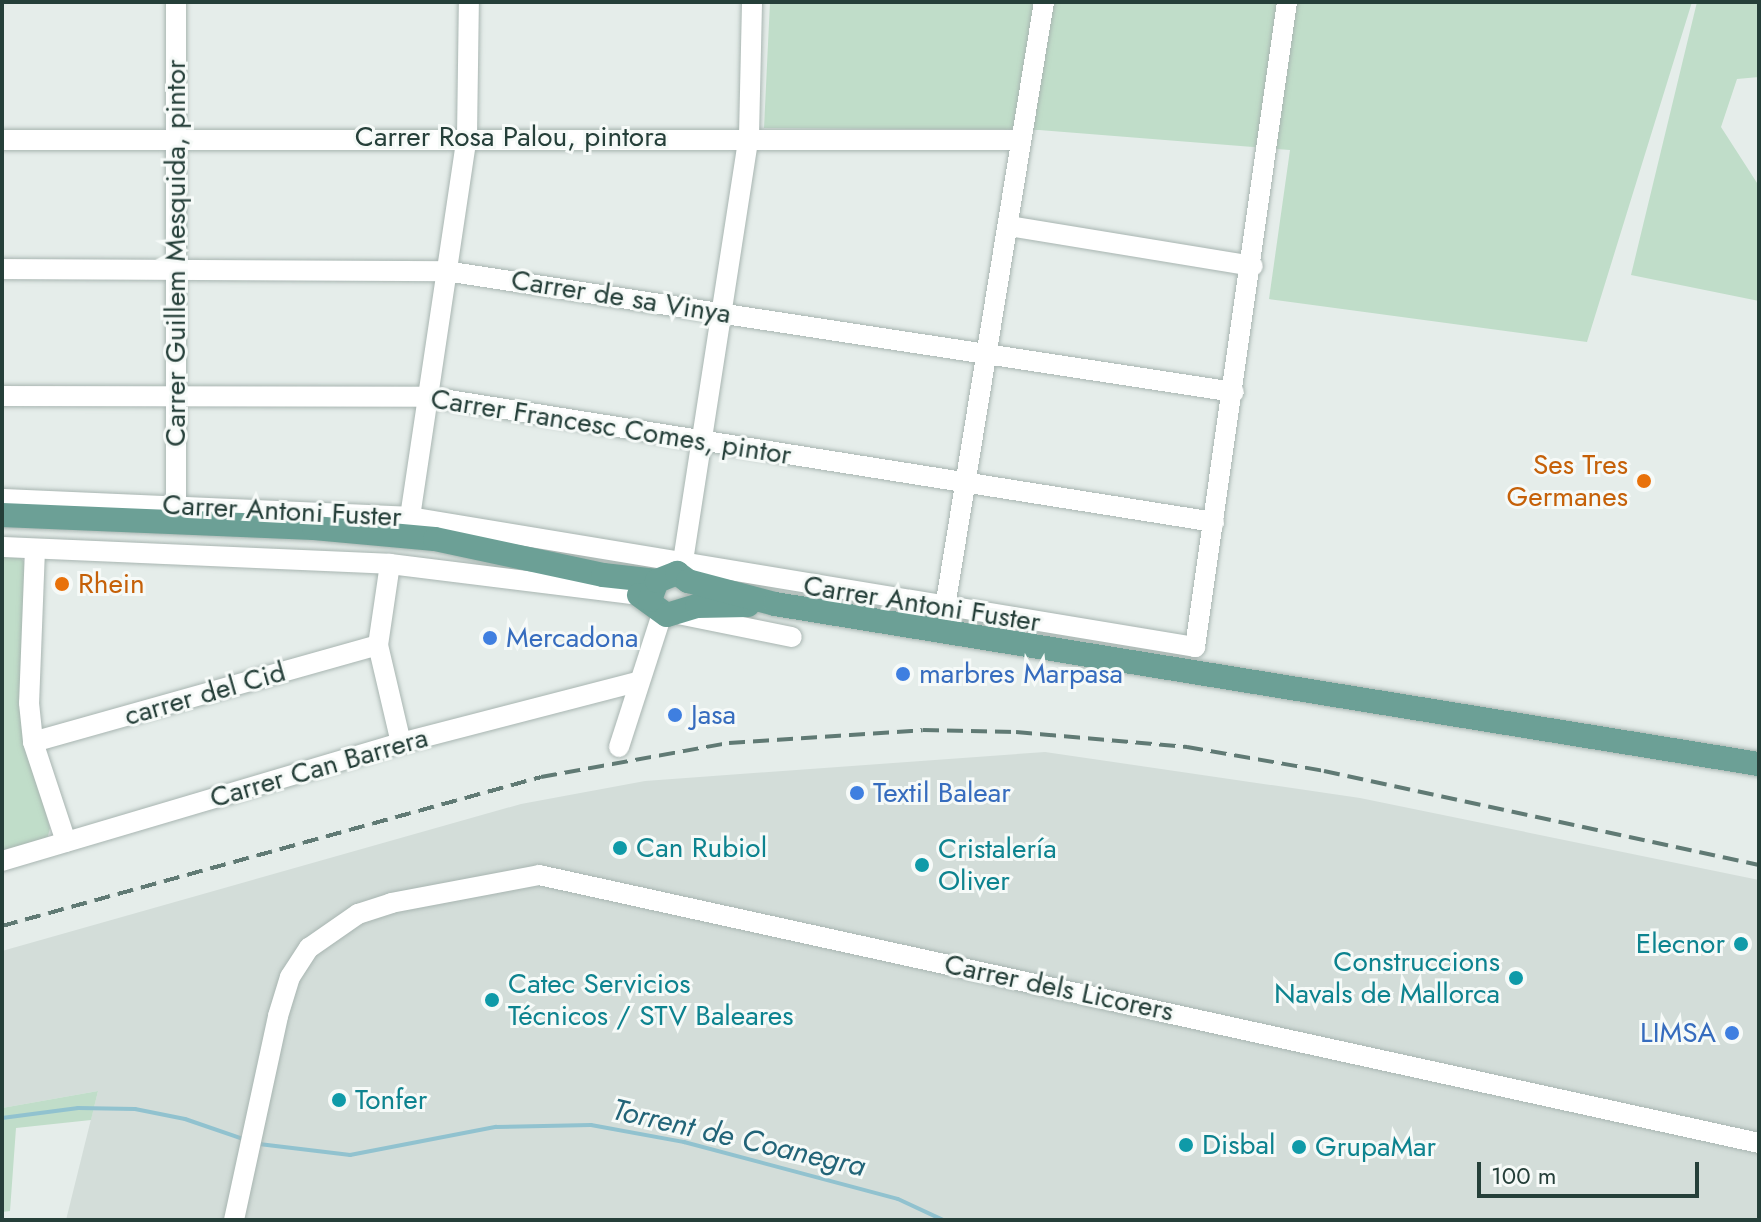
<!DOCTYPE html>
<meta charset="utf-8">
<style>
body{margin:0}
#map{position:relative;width:1761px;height:1222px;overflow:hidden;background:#e5edea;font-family:Jost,sans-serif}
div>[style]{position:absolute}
.built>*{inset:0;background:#d3ddd9}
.green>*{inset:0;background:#c0ddc9}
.stream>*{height:4px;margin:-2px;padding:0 2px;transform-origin:2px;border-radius:2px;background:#91c2cf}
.roads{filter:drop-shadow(0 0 2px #a8b5b1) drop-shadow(0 0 2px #a8b5b1)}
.minor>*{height:20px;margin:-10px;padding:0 10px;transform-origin:10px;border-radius:10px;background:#fff}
.major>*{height:24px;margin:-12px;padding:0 12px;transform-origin:12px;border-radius:12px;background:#6ca096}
.rail>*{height:4px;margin-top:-2px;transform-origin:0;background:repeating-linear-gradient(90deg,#607a74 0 16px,transparent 0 24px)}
.dots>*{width:22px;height:22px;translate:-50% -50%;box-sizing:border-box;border:4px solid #f6faf8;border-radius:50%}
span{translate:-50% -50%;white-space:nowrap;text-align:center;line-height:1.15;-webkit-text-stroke:6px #f6faf8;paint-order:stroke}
.street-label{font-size:28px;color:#253f39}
.food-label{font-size:28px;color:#c56008}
.right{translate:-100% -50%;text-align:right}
.left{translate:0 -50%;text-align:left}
.shop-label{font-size:28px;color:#366cbe}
.culture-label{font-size:28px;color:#0d838f}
.water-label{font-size:30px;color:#226478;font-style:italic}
.frame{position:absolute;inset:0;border:4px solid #253f39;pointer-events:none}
.scale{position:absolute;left:1477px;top:1162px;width:222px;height:36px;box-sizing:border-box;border:4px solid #253f39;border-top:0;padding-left:10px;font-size:24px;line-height:28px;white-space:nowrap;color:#253f39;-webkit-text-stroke:6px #f6faf8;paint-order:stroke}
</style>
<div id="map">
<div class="built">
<div style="clip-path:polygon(1045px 752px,1360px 798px,1759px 880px,1759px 1220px,66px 1220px,98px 1091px,2px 1108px,2px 951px,521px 804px,645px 781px)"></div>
</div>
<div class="green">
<div style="clip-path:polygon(770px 2px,1692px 2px,1587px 342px,1269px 299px,1290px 150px,1039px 130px,764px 128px)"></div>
<div style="clip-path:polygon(1697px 2px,1759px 2px,1759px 77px,1737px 79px,1721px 127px,1759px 186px,1759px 301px,1631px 275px)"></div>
<div style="clip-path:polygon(2px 556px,21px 558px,26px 564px,21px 724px,50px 828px,45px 848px,2px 861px)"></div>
<div style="clip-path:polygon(98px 1091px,91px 1120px,16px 1128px,10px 1211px,2px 1212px,2px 1108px)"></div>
</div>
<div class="stream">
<div style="left:2px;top:1118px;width:77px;rotate:-7.5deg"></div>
<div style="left:78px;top:1108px;width:57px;rotate:1deg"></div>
<div style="left:135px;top:1109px;width:51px;rotate:11.3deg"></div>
<div style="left:185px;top:1119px;width:65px;rotate:19deg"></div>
<div style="left:259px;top:1144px;width:92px;rotate:6.9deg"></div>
<div style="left:350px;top:1155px;width:149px;rotate:-10.9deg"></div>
<div style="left:496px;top:1127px;width:95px;rotate:-1.2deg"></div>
<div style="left:591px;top:1125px;width:95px;rotate:10.4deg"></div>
<div style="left:684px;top:1142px;width:221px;rotate:14.9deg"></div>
<div style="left:898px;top:1199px;width:50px;rotate:25deg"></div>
</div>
<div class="roads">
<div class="minor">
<div style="left:176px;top:2px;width:501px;rotate:90deg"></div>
<div style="left:2px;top:140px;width:1018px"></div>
<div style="left:1009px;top:226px;width:247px;rotate:9.3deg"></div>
<div style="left:2px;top:269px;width:443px;rotate:0.3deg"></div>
<div style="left:445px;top:271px;width:798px;rotate:8.72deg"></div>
<div style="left:2px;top:396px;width:428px;rotate:0.1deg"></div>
<div style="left:430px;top:397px;width:794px;rotate:9.06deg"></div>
<div style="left:2px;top:499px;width:408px;rotate:2.5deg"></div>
<div style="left:410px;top:517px;width:796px;rotate:9.4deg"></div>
<div style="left:1195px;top:647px;width:652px;rotate:-81.88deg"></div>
<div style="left:410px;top:517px;width:384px;rotate:-81.5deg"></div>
<div style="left:467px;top:137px;width:135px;rotate:-89.2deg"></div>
<div style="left:2px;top:547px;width:388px;rotate:2.5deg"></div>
<div style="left:390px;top:564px;width:252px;rotate:7.1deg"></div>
<div style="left:35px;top:549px;width:154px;rotate:92.2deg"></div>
<div style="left:29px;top:703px;width:39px;rotate:84deg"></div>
<div style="left:33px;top:742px;width:105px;rotate:71.7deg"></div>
<div style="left:683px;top:561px;width:430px;rotate:-81.2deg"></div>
<div style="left:749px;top:136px;width:134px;rotate:-88.7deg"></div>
<div style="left:390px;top:564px;width:82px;rotate:98.4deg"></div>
<div style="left:378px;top:645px;width:101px;rotate:76.8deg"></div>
<div style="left:945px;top:607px;width:613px;rotate:-80.71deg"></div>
<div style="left:678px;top:614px;width:116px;rotate:11.4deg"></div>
<div style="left:33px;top:742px;width:358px;rotate:-15.7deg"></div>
<div style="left:619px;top:747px;width:140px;rotate:-72.1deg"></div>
<div style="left:2px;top:861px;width:416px;rotate:-16.5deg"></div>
<div style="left:401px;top:743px;width:244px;rotate:-14.5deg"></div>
<div style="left:234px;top:1220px;width:209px;rotate:-77.8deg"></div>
<div style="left:278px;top:1016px;width:41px;rotate:-72.9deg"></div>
<div style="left:290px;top:977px;width:35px;rotate:-57deg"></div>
<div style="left:309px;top:948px;width:60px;rotate:-34.8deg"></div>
<div style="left:358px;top:914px;width:35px;rotate:-18deg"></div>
<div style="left:391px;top:903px;width:151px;rotate:-10.7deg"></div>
<div style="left:539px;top:875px;width:1249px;rotate:12.39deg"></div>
</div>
<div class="major">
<div style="left:2px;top:515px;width:312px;rotate:2.4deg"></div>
<div style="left:314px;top:528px;width:121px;rotate:5.2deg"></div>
<div style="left:435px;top:539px;width:172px;rotate:12.1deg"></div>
<div style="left:603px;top:575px;width:54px;rotate:6.3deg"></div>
<div style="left:639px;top:595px;width:34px;rotate:36deg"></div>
<div style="left:667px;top:615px;width:31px;rotate:-17deg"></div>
<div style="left:697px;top:606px;width:51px;rotate:-1.1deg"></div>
<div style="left:650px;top:600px;width:20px;rotate:-70deg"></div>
<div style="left:657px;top:581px;width:22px;rotate:-22deg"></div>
<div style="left:677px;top:573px;width:14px;rotate:36deg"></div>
<div style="left:688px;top:581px;width:90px;rotate:14.8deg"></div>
<div style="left:775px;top:604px;width:997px;rotate:9.24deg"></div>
</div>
</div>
<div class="rail">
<div style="left:2px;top:926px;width:559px;rotate:-15.45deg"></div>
<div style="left:541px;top:777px;width:191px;rotate:-10.3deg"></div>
<div style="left:729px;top:743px;width:194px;rotate:-3.8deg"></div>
<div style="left:923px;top:730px;width:93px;rotate:1.2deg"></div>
<div style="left:1016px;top:732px;width:172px;rotate:5deg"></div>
<div style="left:1187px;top:747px;width:139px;rotate:9.9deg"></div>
<div style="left:1324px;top:771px;width:445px;rotate:12.2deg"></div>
</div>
<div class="dots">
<div style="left:1644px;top:481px;background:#e8710a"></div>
<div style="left:62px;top:584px;background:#e8710a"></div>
<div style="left:490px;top:638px;background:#3f7fe0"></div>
<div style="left:903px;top:674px;background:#3f7fe0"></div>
<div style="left:675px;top:715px;background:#3f7fe0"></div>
<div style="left:857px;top:793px;background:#3f7fe0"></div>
<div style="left:620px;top:848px;background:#0f9aa8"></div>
<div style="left:922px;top:865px;background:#0f9aa8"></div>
<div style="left:1741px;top:944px;background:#0f9aa8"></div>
<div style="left:1516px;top:978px;background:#0f9aa8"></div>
<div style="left:492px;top:1000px;background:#0f9aa8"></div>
<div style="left:1732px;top:1033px;background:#3f7fe0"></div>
<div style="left:339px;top:1100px;background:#0f9aa8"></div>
<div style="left:1186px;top:1145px;background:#0f9aa8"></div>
<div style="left:1299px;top:1147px;background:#0f9aa8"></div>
</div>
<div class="street-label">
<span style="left:511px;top:137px">Carrer Rosa Palou, pintora</span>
<span style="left:176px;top:253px;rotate:-90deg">Carrer Guillem Mesquida, pintor</span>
<span style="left:621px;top:297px;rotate:9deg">Carrer de sa Vinya</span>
<span style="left:611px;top:427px;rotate:9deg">Carrer Francesc Comes, pintor</span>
<span style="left:282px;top:511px;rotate:3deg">Carrer Antoni Fuster</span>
<span style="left:922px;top:604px;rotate:9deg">Carrer Antoni Fuster</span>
<span style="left:205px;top:694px;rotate:-16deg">carrer del Cid</span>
<span style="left:319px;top:768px;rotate:-16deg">Carrer Can Barrera</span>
<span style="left:1059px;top:988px;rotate:12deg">Carrer dels Licorers</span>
</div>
<div class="food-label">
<span class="right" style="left:1628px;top:481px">Ses Tres<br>Germanes</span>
<span class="left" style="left:78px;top:584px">Rhein</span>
</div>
<div class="shop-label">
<span class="left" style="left:506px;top:638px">Mercadona</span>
<span class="left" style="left:919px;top:674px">marbres Marpasa</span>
<span class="left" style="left:691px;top:715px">Jasa</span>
<span class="left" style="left:873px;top:793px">Textil Balear</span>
<span class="right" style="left:1716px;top:1033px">LIMSA</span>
</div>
<div class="culture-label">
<span class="left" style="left:636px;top:848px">Can Rubiol</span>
<span class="left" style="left:938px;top:865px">Cristalería<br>Oliver</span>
<span class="right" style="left:1725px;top:944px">Elecnor</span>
<span class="right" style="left:1500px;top:978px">Construccions<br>Navals de Mallorca</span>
<span class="left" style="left:508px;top:1000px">Catec Servicios<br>Técnicos / STV Baleares</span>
<span class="left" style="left:355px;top:1100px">Tonfer</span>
<span class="left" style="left:1202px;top:1145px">Disbal</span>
<span class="left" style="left:1315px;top:1147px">GrupaMar</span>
</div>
<div class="water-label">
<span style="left:739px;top:1138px;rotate:13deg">Torrent de Coanegra</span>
</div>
<div class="frame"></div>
<div class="scale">100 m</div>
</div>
